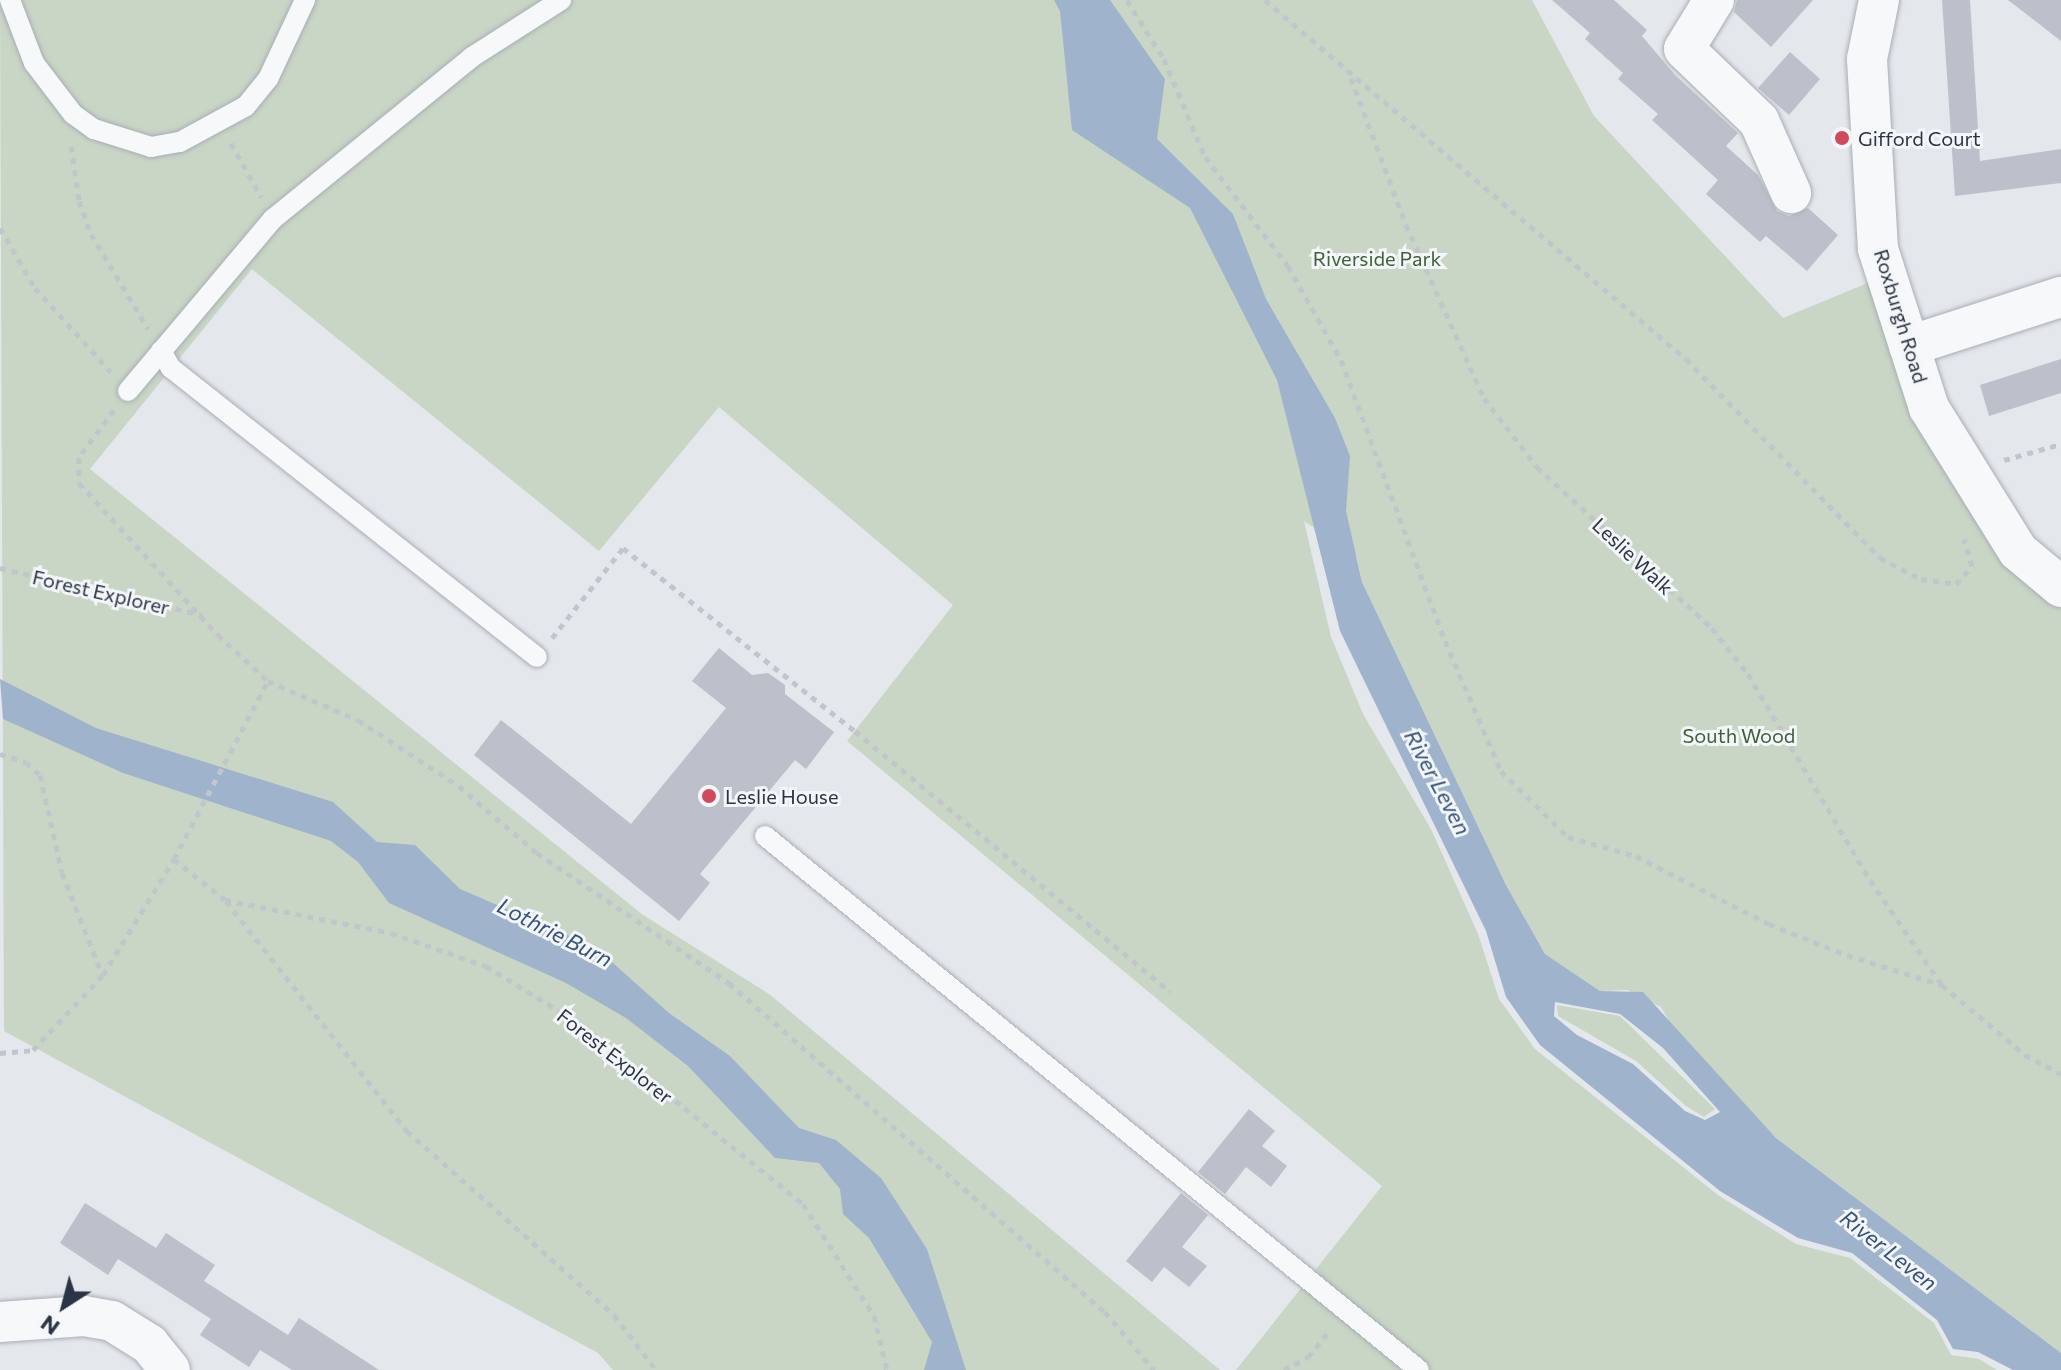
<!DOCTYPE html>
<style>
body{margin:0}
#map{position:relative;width:2061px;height:1370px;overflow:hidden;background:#e4e7ec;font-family:Commissioner,sans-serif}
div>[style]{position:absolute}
.green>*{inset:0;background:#c9d6c5}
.water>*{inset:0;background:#9fb4cc}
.building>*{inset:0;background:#bbc0ca}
.path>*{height:5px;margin-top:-2.5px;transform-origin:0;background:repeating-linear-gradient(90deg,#c2c5cb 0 6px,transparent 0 12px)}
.roads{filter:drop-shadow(0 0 2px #a9aeb7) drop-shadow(0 0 2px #a9aeb7)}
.lane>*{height:20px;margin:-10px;padding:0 10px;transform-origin:10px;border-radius:10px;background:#f7f8fa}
.street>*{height:40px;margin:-20px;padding:0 20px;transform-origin:20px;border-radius:20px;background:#f7f8fa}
.dots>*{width:22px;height:22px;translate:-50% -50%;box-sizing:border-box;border:4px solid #f4f6f9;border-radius:50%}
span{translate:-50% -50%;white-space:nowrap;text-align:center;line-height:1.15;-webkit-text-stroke:6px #f4f6f9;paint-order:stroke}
.poi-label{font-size:20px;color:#2b3445}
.left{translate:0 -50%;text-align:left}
.park-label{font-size:20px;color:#3f6138}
.street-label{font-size:20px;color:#2b3445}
.water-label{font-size:22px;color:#34527a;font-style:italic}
.north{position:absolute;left:24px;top:1266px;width:80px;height:80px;-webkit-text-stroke:6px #f4f6f9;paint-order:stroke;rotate:216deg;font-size:22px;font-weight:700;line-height:32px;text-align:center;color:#2b3445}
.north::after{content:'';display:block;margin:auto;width:28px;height:36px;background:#2b3445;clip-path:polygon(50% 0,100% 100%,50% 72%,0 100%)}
</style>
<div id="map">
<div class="green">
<div style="clip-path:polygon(0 0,1532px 0,1594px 116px,1783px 318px,1870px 282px,2061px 596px,2061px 1353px,1776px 1138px,1676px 1033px,1661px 1007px,1627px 990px,1600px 991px,1545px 954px,1506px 885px,1413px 689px,1362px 582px,1357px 557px,1304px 521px,1331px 637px,1363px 714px,1432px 831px,1478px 934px,1499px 999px,1535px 1049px,1718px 1195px,1796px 1244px,1850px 1258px,1934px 1323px,1951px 1355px,1979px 1359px,1997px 1370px,1236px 1370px,1382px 1186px,847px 741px,953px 605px,719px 407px,599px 551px,252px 269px,90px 469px,643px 915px,769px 994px,1220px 1370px,613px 1370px,598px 1353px,4px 1031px)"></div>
<div style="clip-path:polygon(1557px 1005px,1620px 1016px,1715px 1109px,1704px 1117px,1686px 1106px,1636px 1061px,1558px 1016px)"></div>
</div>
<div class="water">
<div style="clip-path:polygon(evenodd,1054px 0,1110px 0,1165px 79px,1157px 139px,1233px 214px,1266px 299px,1335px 418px,1350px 456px,1346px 511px,1362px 582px,1506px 885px,1545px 954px,1600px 991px,1643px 992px,1776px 1138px,2061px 1353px,2061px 1370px,2013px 1370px,1978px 1352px,1953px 1349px,1937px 1320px,1852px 1253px,1798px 1238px,1720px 1191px,1540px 1045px,1506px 997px,1486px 931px,1340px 631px,1277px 380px,1190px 208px,1072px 130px,1060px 11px,1054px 0,1555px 1002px,1620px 1014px,1663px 1048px,1720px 1112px,1705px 1120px,1685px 1111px,1633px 1064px,1577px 1035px,1554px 1016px,1555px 1002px)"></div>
<div style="clip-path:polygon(0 679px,96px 728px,333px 802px,377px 842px,415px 845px,460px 889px,595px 947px,669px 1013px,730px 1056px,799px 1128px,836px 1140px,881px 1178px,927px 1249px,966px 1370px,924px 1370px,932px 1342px,869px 1238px,843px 1214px,840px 1189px,819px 1163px,775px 1158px,688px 1066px,626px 1018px,566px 983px,389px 903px,358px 862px,331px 841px,123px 773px,3px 719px)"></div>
</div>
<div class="building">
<div style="clip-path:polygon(1552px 0,1614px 0,1647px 30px,1642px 36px,1675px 75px,1738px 133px,1726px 146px,1758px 175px,1777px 211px,1789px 216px,1808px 208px,1838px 235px,1807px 271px,1766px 236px,1760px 242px,1706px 194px,1718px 180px,1652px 120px,1658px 114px,1618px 79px,1623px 73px,1585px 39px,1590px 33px)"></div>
<div style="clip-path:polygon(1737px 0,1813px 0,1771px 47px,1734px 12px)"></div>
<div style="clip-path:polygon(1942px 0,1970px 0,1980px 161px,2061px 149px,2061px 183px,1955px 196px)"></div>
<div style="clip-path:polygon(2008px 0,2061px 0,2061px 41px)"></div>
<div style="clip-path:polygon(1790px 52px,1820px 79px,1789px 115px,1758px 88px)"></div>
<div style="clip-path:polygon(2061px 359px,2061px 393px,1989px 416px,1980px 385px)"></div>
<div style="clip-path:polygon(719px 648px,752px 675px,768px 673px,785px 685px,785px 694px,834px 732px,806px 769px,795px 760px,700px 874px,710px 883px,679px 921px,474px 755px,501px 720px,631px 824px,726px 708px,692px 681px)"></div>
<div style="clip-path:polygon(1249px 1109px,1275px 1131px,1262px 1146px,1287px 1166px,1271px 1187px,1246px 1167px,1225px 1194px,1198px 1172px)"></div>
<div style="clip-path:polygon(1181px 1193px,1208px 1215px,1182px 1247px,1207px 1266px,1189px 1287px,1164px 1267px,1152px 1282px,1126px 1261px)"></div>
<div style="clip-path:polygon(85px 1203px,156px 1248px,166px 1233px,215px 1265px,204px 1281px,288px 1335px,299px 1318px,379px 1370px,292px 1370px,260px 1350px,249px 1367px,200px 1335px,211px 1319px,118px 1259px,108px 1275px,60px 1243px)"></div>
</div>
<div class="path">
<div style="left:1127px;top:0;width:70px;rotate:57.9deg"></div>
<div style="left:1164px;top:59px;width:106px;rotate:67.3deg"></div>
<div style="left:1205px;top:157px;width:137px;rotate:52.7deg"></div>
<div style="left:1288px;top:266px;width:108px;rotate:60.6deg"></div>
<div style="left:1341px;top:360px;width:300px;rotate:69.7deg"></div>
<div style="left:1445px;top:641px;width:142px;rotate:66.7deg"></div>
<div style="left:1501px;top:771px;width:94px;rotate:44.6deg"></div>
<div style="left:1568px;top:837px;width:71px;rotate:15.6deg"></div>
<div style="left:1636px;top:856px;width:149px;rotate:27.1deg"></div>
<div style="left:1769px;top:924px;width:84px;rotate:21.7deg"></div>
<div style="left:1847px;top:955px;width:100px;rotate:17.5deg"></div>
<div style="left:1265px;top:0;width:553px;rotate:40.46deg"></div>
<div style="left:1686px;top:359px;width:278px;rotate:45.7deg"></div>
<div style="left:1880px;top:558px;width:46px;rotate:27.1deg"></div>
<div style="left:1921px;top:579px;width:35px;rotate:8deg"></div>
<div style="left:1956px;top:584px;width:24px;rotate:-48deg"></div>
<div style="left:1972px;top:566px;width:28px;rotate:-107deg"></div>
<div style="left:1351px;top:78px;width:157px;rotate:69.5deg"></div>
<div style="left:1406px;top:225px;width:190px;rotate:65.7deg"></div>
<div style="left:1484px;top:398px;width:87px;rotate:52.5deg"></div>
<div style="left:1537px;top:467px;width:238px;rotate:42.6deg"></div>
<div style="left:1712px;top:628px;width:58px;rotate:52deg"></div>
<div style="left:1748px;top:674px;width:239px;rotate:59.4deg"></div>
<div style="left:1870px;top:880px;width:127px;rotate:55.6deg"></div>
<div style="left:1942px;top:985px;width:109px;rotate:40.1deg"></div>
<div style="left:2025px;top:1055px;width:41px;rotate:27.8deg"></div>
<div style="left:231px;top:143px;width:62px;rotate:60.9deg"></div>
<div style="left:71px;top:146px;width:56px;rotate:81.7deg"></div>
<div style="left:79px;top:201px;width:35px;rotate:70deg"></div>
<div style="left:91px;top:234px;width:111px;rotate:59deg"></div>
<div style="left:0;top:228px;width:69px;rotate:59.7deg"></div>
<div style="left:35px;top:288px;width:113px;rotate:47.9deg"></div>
<div style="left:114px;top:410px;width:59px;rotate:126.7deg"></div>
<div style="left:79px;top:457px;width:26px;rotate:90deg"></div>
<div style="left:79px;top:483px;width:206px;rotate:47.6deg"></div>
<div style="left:218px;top:635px;width:68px;rotate:42.6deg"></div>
<div style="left:268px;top:681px;width:98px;rotate:23.4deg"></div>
<div style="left:358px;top:720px;width:121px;rotate:33.2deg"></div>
<div style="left:459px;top:786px;width:103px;rotate:40.7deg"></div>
<div style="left:537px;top:853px;width:232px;rotate:34.1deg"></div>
<div style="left:729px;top:983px;width:500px;rotate:41.2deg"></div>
<div style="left:1105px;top:1312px;width:76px;rotate:49.8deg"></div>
<div style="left:2004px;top:460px;width:59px;rotate:-15.7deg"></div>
<div style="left:0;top:568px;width:207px;rotate:13.1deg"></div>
<div style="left:552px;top:638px;width:115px;rotate:-51.7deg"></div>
<div style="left:623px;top:548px;width:295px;rotate:38.3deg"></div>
<div style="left:855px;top:731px;width:409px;rotate:39.6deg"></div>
<div style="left:0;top:754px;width:27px;rotate:17deg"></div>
<div style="left:26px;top:762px;width:19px;rotate:43deg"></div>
<div style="left:40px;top:775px;width:100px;rotate:77.3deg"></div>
<div style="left:62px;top:873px;width:109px;rotate:68.4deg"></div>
<div style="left:174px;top:859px;width:65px;rotate:38.8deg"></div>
<div style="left:225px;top:900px;width:169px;rotate:11.2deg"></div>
<div style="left:391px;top:933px;width:101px;rotate:19.2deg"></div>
<div style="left:486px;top:966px;width:113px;rotate:31.6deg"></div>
<div style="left:582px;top:1025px;width:284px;rotate:39deg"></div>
<div style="left:803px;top:1204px;width:133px;rotate:57.6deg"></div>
<div style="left:874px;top:1316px;width:56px;rotate:76.5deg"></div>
<div style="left:226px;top:901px;width:293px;rotate:51.8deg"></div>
<div style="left:407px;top:1131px;width:277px;rotate:41.6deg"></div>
<div style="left:614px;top:1315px;width:69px;rotate:52.6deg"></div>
<div style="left:0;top:1053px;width:33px;rotate:-5deg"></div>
<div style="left:33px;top:1050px;width:103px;rotate:-47deg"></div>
<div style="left:103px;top:975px;width:136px;rotate:-58.5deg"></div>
<div style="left:174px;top:859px;width:201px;rotate:-62.2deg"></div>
<div style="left:1284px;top:1370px;width:27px;rotate:-28deg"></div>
<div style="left:1308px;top:1357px;width:36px;rotate:-51deg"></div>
</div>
<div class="roads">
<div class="lane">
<div style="left:10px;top:0;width:67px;rotate:69.1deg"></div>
<div style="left:34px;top:63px;width:64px;rotate:52.6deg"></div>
<div style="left:73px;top:114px;width:26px;rotate:36deg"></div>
<div style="left:94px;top:129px;width:60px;rotate:17.5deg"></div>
<div style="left:151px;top:147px;width:29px;rotate:-10deg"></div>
<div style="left:180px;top:142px;width:75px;rotate:-28.6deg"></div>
<div style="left:246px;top:106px;width:35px;rotate:-51deg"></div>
<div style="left:268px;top:79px;width:87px;rotate:-64.9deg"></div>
<div style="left:161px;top:351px;width:20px;rotate:60deg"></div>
<div style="left:171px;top:368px;width:466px;rotate:38.3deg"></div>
<div style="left:128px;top:391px;width:225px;rotate:-49.9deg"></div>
<div style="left:273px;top:219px;width:257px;rotate:-39.1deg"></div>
<div style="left:472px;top:57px;width:106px;rotate:-32.6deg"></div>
<div style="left:765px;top:836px;width:844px;rotate:39.23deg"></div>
</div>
<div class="street">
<div style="left:1714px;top:0;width:57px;rotate:121.5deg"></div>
<div style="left:1684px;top:49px;width:104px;rotate:43.8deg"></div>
<div style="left:1759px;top:121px;width:79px;rotate:66deg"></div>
<div style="left:1879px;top:0;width:60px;rotate:101.5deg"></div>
<div style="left:1867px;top:59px;width:190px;rotate:86.7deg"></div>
<div style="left:1878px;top:249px;width:167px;rotate:72.2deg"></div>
<div style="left:1929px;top:408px;width:168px;rotate:58.1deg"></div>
<div style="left:2018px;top:551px;width:56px;rotate:39.9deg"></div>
<div style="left:1909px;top:346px;width:160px;rotate:-17.9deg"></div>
<div style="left:0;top:1322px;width:84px;rotate:-4.1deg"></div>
<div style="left:84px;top:1316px;width:28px;rotate:10deg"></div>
<div style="left:112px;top:1321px;width:44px;rotate:31.9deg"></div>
<div style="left:149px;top:1344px;width:33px;rotate:51deg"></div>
</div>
</div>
<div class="dots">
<div style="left:1842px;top:138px;background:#d1495b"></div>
<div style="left:709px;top:796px;background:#d1495b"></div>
</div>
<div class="poi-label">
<span class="left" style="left:1858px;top:138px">Gifford Court</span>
<span class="left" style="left:725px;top:796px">Leslie House</span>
</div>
<div class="park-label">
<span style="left:1377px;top:258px">Riverside Park</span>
<span style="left:1739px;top:735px">South Wood</span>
</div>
<div class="street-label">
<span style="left:1901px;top:316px;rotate:73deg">Roxburgh Road</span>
<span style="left:1633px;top:556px;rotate:43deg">Leslie Walk</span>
<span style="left:101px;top:592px;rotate:13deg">Forest Explorer</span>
<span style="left:615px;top:1056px;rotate:38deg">Forest Explorer</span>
</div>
<div class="water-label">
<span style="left:1438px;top:782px;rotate:62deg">River Leven</span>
<span style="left:555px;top:932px;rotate:27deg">Lothrie Burn</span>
<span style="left:1889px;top:1250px;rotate:38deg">River Leven</span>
</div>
<div class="north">N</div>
</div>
